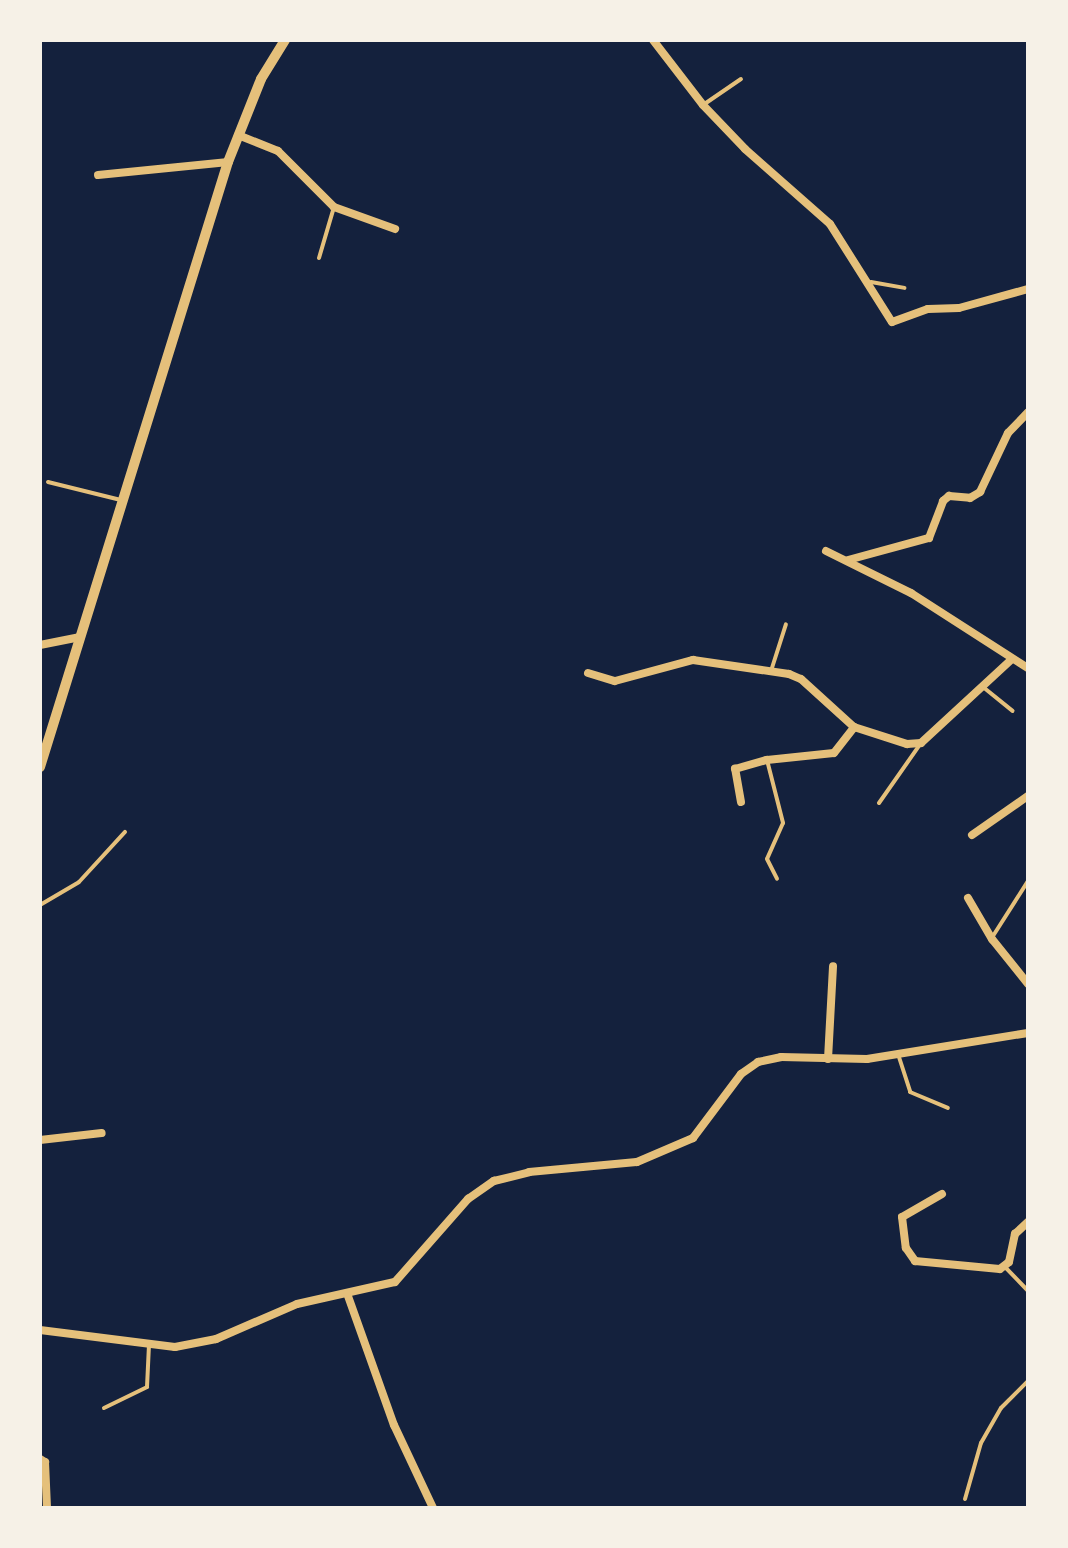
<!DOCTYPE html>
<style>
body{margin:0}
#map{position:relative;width:1068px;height:1548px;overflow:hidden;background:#14213d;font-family:Mulish,sans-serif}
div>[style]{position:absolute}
.service>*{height:4px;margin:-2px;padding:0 2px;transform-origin:2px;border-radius:2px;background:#e5c07b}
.minor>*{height:8px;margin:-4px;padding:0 4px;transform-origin:4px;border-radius:4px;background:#e5c07b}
.tertiary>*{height:10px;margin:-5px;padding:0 5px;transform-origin:5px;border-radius:5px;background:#e5c07b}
span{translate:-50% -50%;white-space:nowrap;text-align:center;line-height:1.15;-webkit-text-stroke:8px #f6f1e7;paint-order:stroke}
.frame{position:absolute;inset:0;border:42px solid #f6f1e7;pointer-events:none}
</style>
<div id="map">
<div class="service">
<div style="left:703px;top:105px;width:46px;rotate:-34.4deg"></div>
<div style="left:319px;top:258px;width:53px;rotate:-73.6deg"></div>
<div style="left:871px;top:282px;width:34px;rotate:10deg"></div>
<div style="left:48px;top:482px;width:75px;rotate:13.9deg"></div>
<div style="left:771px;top:671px;width:49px;rotate:-72.3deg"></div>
<div style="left:983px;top:687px;width:38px;rotate:39deg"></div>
<div style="left:767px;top:760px;width:65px;rotate:75.7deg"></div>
<div style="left:783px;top:823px;width:39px;rotate:114deg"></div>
<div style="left:767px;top:859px;width:22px;rotate:63deg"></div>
<div style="left:879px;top:803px;width:73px;rotate:-55deg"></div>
<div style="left:40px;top:905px;width:45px;rotate:-30.5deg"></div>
<div style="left:79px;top:882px;width:68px;rotate:-47.4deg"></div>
<div style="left:993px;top:936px;width:65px;rotate:-57.5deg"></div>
<div style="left:898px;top:1054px;width:40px;rotate:72deg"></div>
<div style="left:910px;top:1092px;width:41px;rotate:22.8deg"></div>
<div style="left:1005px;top:1267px;width:33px;rotate:46deg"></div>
<div style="left:104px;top:1408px;width:48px;rotate:-26deg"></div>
<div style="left:147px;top:1387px;width:43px;rotate:-87.3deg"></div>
<div style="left:965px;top:1499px;width:58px;rotate:-74.1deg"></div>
<div style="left:981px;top:1443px;width:40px;rotate:-60.3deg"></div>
<div style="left:1001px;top:1408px;width:38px;rotate:-45deg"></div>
</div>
<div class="minor">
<div style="left:653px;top:40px;width:82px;rotate:52.4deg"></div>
<div style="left:703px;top:105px;width:61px;rotate:46.3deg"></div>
<div style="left:745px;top:149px;width:113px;rotate:41.4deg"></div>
<div style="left:830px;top:224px;width:116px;rotate:57.7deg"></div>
<div style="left:892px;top:322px;width:38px;rotate:-20deg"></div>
<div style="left:928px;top:309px;width:31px;rotate:-2deg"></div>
<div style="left:959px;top:308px;width:72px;rotate:-15.4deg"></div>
<div style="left:238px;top:135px;width:43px;rotate:21.8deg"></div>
<div style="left:278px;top:151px;width:79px;rotate:45deg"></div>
<div style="left:334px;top:207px;width:65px;rotate:19.8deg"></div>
<div style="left:98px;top:175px;width:131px;rotate:-5.7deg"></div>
<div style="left:826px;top:551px;width:95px;rotate:26.3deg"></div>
<div style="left:911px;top:593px;width:139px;rotate:32.7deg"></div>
<div style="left:848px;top:560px;width:84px;rotate:-15.2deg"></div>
<div style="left:929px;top:538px;width:40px;rotate:-69deg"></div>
<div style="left:943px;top:501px;width:8px;rotate:-40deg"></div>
<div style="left:949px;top:496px;width:21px;rotate:5deg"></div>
<div style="left:970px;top:498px;width:12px;rotate:-31deg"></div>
<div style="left:980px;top:492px;width:65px;rotate:-64.6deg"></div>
<div style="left:1008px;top:433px;width:29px;rotate:-46deg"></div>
<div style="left:40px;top:645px;width:41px;rotate:-11.3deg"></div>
<div style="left:588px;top:673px;width:28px;rotate:17deg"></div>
<div style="left:615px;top:681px;width:81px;rotate:-15.1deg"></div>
<div style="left:693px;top:660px;width:97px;rotate:8.3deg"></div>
<div style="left:789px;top:674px;width:13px;rotate:23deg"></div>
<div style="left:801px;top:679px;width:72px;rotate:42.2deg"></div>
<div style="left:854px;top:727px;width:56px;rotate:17.8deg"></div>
<div style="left:907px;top:744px;width:14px;rotate:-4deg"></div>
<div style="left:921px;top:743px;width:124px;rotate:-42.7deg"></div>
<div style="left:741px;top:802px;width:34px;rotate:-100deg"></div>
<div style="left:735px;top:769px;width:33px;rotate:-16deg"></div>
<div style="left:767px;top:760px;width:67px;rotate:-6deg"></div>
<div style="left:834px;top:753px;width:33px;rotate:-52deg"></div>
<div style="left:972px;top:835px;width:68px;rotate:-34.9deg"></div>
<div style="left:968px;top:898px;width:48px;rotate:59.7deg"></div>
<div style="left:992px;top:939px;width:58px;rotate:51.3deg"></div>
<div style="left:828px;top:1059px;width:93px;rotate:-86.9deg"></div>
<div style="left:40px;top:1140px;width:62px;rotate:-6.4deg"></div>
<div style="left:942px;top:1194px;width:46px;rotate:150.1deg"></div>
<div style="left:902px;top:1217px;width:31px;rotate:83deg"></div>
<div style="left:906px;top:1248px;width:16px;rotate:55deg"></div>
<div style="left:915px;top:1261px;width:85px;rotate:5.4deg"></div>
<div style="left:1000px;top:1269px;width:11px;rotate:-38deg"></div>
<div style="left:1009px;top:1262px;width:29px;rotate:-78deg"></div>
<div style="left:1015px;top:1234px;width:18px;rotate:-43deg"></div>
<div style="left:348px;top:1296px;width:137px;rotate:70.4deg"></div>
<div style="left:394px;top:1425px;width:92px;rotate:64.8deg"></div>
<div style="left:40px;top:1330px;width:136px;rotate:7.2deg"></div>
<div style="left:175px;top:1347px;width:42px;rotate:-11deg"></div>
<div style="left:216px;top:1339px;width:88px;rotate:-23.4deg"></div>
<div style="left:297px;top:1304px;width:100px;rotate:-12.7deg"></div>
<div style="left:395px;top:1282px;width:111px;rotate:-48.7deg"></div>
<div style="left:468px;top:1199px;width:32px;rotate:-35deg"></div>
<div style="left:494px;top:1181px;width:36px;rotate:-14deg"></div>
<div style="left:529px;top:1172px;width:108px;rotate:-5.3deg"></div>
<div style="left:637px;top:1162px;width:61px;rotate:-23.2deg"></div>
<div style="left:693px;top:1138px;width:80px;rotate:-53.1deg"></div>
<div style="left:741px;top:1074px;width:21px;rotate:-35deg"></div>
<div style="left:758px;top:1062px;width:24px;rotate:-12deg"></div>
<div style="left:781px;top:1057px;width:86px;rotate:1.3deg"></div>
<div style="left:867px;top:1059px;width:163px;rotate:-9.2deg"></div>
<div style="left:40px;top:1459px;width:6px;rotate:31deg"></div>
<div style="left:45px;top:1462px;width:46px;rotate:87.5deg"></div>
</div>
<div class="tertiary">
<div style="left:40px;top:767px;width:634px;rotate:-72.74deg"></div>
<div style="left:228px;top:162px;width:89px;rotate:-68.3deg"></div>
<div style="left:261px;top:79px;width:46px;rotate:-58.4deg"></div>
</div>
<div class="frame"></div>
</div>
